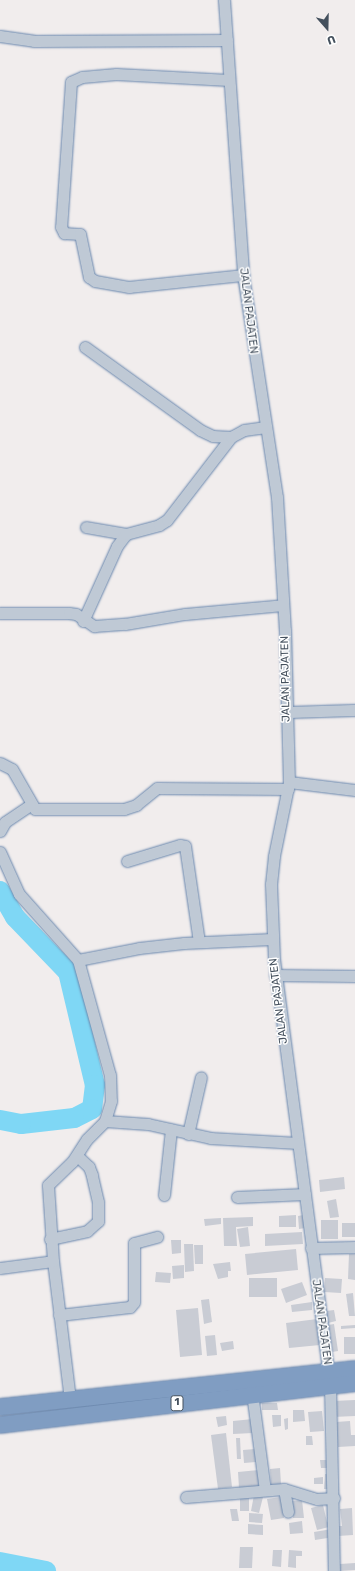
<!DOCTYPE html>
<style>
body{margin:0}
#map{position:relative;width:355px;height:1571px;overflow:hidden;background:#f1eded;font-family:Rubik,sans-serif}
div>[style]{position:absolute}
.river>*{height:20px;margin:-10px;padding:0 10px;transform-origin:10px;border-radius:10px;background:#7fd7f5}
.building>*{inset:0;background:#c9ccd4}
.roads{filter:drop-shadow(0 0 1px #6b88ae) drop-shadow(0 0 1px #6b88ae)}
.minor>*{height:11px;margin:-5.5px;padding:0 5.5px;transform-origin:5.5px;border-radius:5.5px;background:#bfc9d5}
.highway>*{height:16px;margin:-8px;padding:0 8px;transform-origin:8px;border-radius:8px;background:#809dc2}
span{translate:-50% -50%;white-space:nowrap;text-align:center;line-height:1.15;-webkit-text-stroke:3px #fff;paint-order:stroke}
.shield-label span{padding:1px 3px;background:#fff;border:1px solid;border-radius:3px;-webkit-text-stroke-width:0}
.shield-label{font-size:10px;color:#44505d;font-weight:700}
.street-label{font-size:11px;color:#44505d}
.north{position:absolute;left:307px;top:8px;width:40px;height:40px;-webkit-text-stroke:3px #fff;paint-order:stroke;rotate:160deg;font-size:11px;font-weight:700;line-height:16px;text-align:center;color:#44505d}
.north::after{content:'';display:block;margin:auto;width:14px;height:18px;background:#44505d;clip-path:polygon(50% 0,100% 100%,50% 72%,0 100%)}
</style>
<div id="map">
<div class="river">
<div style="left:0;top:891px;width:30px;rotate:60deg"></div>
<div style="left:15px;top:917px;width:76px;rotate:46.1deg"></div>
<div style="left:68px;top:972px;width:116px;rotate:76.6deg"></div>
<div style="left:95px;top:1085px;width:24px;rotate:97deg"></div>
<div style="left:92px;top:1109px;width:20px;rotate:153deg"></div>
<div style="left:74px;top:1118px;width:53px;rotate:173.5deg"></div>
<div style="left:21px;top:1124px;width:21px;rotate:-169deg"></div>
<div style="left:0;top:1562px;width:47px;rotate:11.1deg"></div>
</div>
<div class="building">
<div style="clip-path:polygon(344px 1177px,345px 1189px,320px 1192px,319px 1180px)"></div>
<div style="clip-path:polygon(336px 1199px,339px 1217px,330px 1218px,327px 1201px)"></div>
<div style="clip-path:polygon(296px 1215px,296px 1227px,279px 1227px,279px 1216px)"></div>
<div style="clip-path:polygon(304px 1215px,305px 1228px,299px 1229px,298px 1216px)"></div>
<div style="clip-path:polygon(253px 1217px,253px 1226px,236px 1227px,237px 1246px,224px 1246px,223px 1218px)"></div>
<div style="clip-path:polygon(221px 1218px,221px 1224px,205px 1226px,204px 1219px)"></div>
<div style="clip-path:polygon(321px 1220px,338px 1220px,338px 1239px,321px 1239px)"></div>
<div style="clip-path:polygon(342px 1223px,355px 1223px,355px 1237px,342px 1237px)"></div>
<div style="clip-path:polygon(248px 1227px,250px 1246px,240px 1247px,237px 1229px)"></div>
<div style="clip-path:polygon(302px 1232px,303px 1244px,265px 1246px,265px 1234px)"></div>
<div style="clip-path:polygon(171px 1240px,181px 1240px,181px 1253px,172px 1254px)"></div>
<div style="clip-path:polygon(184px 1244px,193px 1244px,194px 1271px,185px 1272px)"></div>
<div style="clip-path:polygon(194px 1245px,203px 1245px,203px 1264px,195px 1264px)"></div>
<div style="clip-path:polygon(296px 1249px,298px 1270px,247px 1275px,245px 1254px)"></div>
<div style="clip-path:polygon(349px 1254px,355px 1254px,355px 1280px,348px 1279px)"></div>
<div style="clip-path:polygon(230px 1262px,231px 1271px,228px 1271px,228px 1277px,218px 1279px,213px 1264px)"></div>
<div style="clip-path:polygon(184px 1265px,184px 1278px,173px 1279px,172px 1266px)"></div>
<div style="clip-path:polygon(156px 1272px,171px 1273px,170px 1283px,155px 1282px)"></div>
<div style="clip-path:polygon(249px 1278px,277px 1278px,277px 1297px,249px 1297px)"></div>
<div style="clip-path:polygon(325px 1278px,342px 1279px,341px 1293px,324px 1292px)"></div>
<div style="clip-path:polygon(302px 1282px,307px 1295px,286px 1303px,281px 1289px)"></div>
<div style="clip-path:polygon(353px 1293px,355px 1316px,349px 1316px,346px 1294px)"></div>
<div style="clip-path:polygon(209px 1299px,212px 1322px,204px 1324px,201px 1300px)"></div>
<div style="clip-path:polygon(312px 1302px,312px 1310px,292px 1312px,291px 1305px)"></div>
<div style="clip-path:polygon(198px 1308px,202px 1355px,180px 1357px,176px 1310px)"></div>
<div style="clip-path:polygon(334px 1310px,336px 1321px,328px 1323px,326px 1311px)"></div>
<div style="clip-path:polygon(317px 1319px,320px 1345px,289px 1348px,286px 1323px)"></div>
<div style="clip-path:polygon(334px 1324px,338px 1351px,332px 1352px,328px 1325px)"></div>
<div style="clip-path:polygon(355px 1325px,355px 1328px,341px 1329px,341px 1326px)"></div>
<div style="clip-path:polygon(215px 1335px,217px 1355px,207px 1356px,205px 1336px)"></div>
<div style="clip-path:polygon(344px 1337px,355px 1337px,355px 1354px,344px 1354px)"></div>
<div style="clip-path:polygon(233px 1341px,234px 1349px,222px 1351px,220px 1343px)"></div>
<div style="clip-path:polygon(355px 1400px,355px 1416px,333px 1417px,333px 1401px)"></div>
<div style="clip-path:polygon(262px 1403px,277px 1403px,278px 1410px,262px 1410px)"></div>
<div style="clip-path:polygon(293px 1410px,304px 1410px,305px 1421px,293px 1422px)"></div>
<div style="clip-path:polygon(322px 1411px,324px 1431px,310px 1432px,308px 1412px)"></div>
<div style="clip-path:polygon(272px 1415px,281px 1415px,281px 1426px,273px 1427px)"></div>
<div style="clip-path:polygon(226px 1416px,227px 1425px,218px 1427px,216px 1417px)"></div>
<div style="clip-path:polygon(288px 1418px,288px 1429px,285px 1430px,284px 1419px)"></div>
<div style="clip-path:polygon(253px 1419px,253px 1433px,233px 1434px,233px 1421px)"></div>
<div style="clip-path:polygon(350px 1421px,351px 1435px,355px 1435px,355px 1446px,338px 1447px,336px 1422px)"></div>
<div style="clip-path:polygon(226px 1433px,232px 1487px,218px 1489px,211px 1435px)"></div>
<div style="clip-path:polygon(306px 1436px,312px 1436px,313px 1445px,306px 1445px)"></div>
<div style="clip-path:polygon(236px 1438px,240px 1438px,241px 1459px,237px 1459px)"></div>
<div style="clip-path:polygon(255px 1449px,256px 1462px,244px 1463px,243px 1450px)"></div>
<div style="clip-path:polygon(320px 1460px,330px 1460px,331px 1468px,321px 1468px)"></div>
<div style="clip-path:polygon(280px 1468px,281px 1484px,271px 1485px,270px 1469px)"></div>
<div style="clip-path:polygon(259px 1470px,260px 1486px,239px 1488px,238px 1472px)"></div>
<div style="clip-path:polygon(325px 1474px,332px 1474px,331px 1489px,324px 1489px)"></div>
<div style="clip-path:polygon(323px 1477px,323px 1484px,314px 1484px,314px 1478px)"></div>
<div style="clip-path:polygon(254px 1495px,263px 1497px,259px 1513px,251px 1511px)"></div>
<div style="clip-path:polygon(281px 1497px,284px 1518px,271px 1520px,267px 1499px)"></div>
<div style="clip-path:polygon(240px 1498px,249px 1498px,249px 1511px,240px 1511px)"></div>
<div style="clip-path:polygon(302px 1500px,304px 1518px,293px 1518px,292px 1501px)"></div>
<div style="clip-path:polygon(323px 1505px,327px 1522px,332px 1521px,333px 1526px,317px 1530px,311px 1508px)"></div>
<div style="clip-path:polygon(352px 1508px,353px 1535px,338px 1536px,338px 1526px,342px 1526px,340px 1509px)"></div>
<div style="clip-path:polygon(230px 1509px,237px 1509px,239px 1521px,232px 1521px)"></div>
<div style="clip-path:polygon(249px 1513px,263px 1514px,262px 1523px,249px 1522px)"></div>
<div style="clip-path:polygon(302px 1521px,303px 1533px,290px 1534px,289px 1523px)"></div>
<div style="clip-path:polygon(248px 1524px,263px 1525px,263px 1535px,248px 1534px)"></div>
<div style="clip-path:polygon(332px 1529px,334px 1537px,315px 1540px,314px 1532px)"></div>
<div style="clip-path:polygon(240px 1547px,253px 1547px,252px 1568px,239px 1568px)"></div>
<div style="clip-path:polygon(273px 1550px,282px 1550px,281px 1567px,272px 1566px)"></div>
<div style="clip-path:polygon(289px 1550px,302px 1551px,302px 1556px,296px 1556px,296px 1568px,288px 1567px)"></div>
<div style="clip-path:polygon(355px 1563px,355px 1570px,340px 1571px,340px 1564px)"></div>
</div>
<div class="roads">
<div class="minor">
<div style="left:224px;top:0;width:276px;rotate:86deg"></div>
<div style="left:243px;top:275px;width:225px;rotate:81.3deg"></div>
<div style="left:277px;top:497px;width:133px;rotate:86.6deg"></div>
<div style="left:285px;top:630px;width:152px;rotate:88.5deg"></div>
<div style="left:289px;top:782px;width:76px;rotate:101.5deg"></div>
<div style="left:274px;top:856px;width:28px;rotate:96deg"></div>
<div style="left:271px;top:884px;width:75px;rotate:87.7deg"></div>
<div style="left:274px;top:959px;width:416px;rotate:82.5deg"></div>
<div style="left:0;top:36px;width:34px;rotate:8deg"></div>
<div style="left:34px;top:41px;width:193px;rotate:-0.3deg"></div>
<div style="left:229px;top:80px;width:113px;rotate:-177deg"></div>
<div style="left:116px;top:74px;width:34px;rotate:175deg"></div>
<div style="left:82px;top:77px;width:12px;rotate:156deg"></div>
<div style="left:71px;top:82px;width:145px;rotate:93.9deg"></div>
<div style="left:61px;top:227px;width:7px;rotate:63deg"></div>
<div style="left:64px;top:233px;width:16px;rotate:4deg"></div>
<div style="left:80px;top:234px;width:44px;rotate:78.2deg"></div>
<div style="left:89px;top:277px;width:7px;rotate:34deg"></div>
<div style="left:95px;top:281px;width:35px;rotate:10deg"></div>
<div style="left:129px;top:287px;width:115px;rotate:-6deg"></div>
<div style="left:85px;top:347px;width:142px;rotate:35.8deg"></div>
<div style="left:200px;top:430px;width:14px;rotate:25deg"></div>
<div style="left:213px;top:436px;width:18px;rotate:3deg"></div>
<div style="left:86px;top:527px;width:41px;rotate:9.9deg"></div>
<div style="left:0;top:613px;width:69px"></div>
<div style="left:69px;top:613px;width:7px;rotate:8deg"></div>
<div style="left:76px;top:614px;width:22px;rotate:34deg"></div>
<div style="left:94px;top:626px;width:31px;rotate:-4deg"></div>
<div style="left:125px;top:624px;width:61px;rotate:-9.5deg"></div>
<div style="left:185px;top:614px;width:98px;rotate:-5.2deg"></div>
<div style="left:83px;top:621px;width:82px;rotate:-65.6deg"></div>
<div style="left:117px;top:546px;width:15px;rotate:-53deg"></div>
<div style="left:126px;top:534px;width:34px;rotate:-15deg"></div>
<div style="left:159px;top:525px;width:9px;rotate:-32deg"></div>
<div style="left:167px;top:520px;width:105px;rotate:-52.4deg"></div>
<div style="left:231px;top:437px;width:15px;rotate:-28deg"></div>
<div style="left:244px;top:430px;width:22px;rotate:-8deg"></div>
<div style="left:287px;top:712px;width:68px;rotate:-1.7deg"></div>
<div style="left:0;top:763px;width:13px;rotate:27deg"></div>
<div style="left:12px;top:769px;width:46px;rotate:60.1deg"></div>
<div style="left:35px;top:809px;width:89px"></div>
<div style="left:124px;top:809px;width:13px;rotate:-18deg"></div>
<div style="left:136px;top:805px;width:27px;rotate:-39deg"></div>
<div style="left:157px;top:788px;width:131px;rotate:0.4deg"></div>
<div style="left:289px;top:782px;width:66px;rotate:6.9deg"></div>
<div style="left:0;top:831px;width:10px;rotate:-61deg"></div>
<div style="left:5px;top:822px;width:30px;rotate:-34deg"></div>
<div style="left:0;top:852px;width:46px;rotate:65.7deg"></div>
<div style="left:19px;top:894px;width:89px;rotate:48.2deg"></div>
<div style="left:78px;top:960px;width:119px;rotate:74.5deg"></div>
<div style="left:110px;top:1075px;width:26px;rotate:88deg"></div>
<div style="left:111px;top:1101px;width:21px;rotate:107deg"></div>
<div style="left:127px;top:861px;width:55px;rotate:-16.8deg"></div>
<div style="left:180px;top:845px;width:5px;rotate:11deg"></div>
<div style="left:185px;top:846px;width:97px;rotate:81.7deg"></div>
<div style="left:78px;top:960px;width:62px;rotate:-11.1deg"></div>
<div style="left:139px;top:948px;width:45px;rotate:-6.3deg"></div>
<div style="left:184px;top:943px;width:88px;rotate:-2.6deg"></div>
<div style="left:275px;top:975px;width:80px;rotate:0.7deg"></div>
<div style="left:188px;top:1134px;width:58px;rotate:-77.2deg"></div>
<div style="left:164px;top:1195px;width:66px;rotate:-83.9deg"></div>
<div style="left:237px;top:1197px;width:68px;rotate:-2.5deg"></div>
<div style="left:50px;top:1239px;width:38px;rotate:-12deg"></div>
<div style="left:87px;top:1231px;width:15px;rotate:-42deg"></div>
<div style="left:98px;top:1221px;width:19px;rotate:-90deg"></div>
<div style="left:98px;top:1202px;width:28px;rotate:-103deg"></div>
<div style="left:92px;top:1175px;width:9px;rotate:-111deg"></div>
<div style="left:89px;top:1167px;width:16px;rotate:-137deg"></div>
<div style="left:311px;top:1248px;width:44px;rotate:-1.3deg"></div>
<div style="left:53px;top:1261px;width:140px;rotate:83deg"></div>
<div style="left:0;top:1268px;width:53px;rotate:-7.5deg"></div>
<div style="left:53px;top:1261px;width:76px;rotate:-93.8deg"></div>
<div style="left:48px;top:1185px;width:33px;rotate:-44deg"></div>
<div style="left:72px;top:1162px;width:27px;rotate:-57deg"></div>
<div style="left:87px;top:1139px;width:25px;rotate:-45deg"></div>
<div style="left:105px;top:1121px;width:43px;rotate:4deg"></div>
<div style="left:148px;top:1124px;width:65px;rotate:12.5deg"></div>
<div style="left:211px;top:1138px;width:86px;rotate:3.3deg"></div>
<div style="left:59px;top:1315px;width:71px;rotate:-6.4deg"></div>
<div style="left:130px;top:1307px;width:6px;rotate:-51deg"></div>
<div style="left:134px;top:1302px;width:59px;rotate:-90deg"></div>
<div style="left:134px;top:1243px;width:24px;rotate:-15deg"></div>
<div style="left:330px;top:1384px;width:187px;rotate:88.8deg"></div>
<div style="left:252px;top:1393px;width:98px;rotate:82.4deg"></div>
<div style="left:284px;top:1489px;width:23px;rotate:80deg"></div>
<div style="left:186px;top:1497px;width:98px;rotate:-4.7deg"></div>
<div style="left:284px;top:1489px;width:34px;rotate:17deg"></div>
<div style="left:317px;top:1499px;width:17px;rotate:-3deg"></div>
</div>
<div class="highway">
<div style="left:0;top:1407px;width:357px;rotate:-6.1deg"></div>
<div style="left:0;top:1425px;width:357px;rotate:-6.7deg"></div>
</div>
</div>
<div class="shield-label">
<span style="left:177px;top:1403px">1</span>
</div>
<div class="street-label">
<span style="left:248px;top:311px;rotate:83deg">JALAN PAJATEN</span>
<span style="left:286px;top:679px;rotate:-91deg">JALAN PAJATEN</span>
<span style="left:279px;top:1001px;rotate:-97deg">JALAN PAJATEN</span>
<span style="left:321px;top:1322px;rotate:82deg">JALAN PAJATEN</span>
</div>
<div class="north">U</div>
</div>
